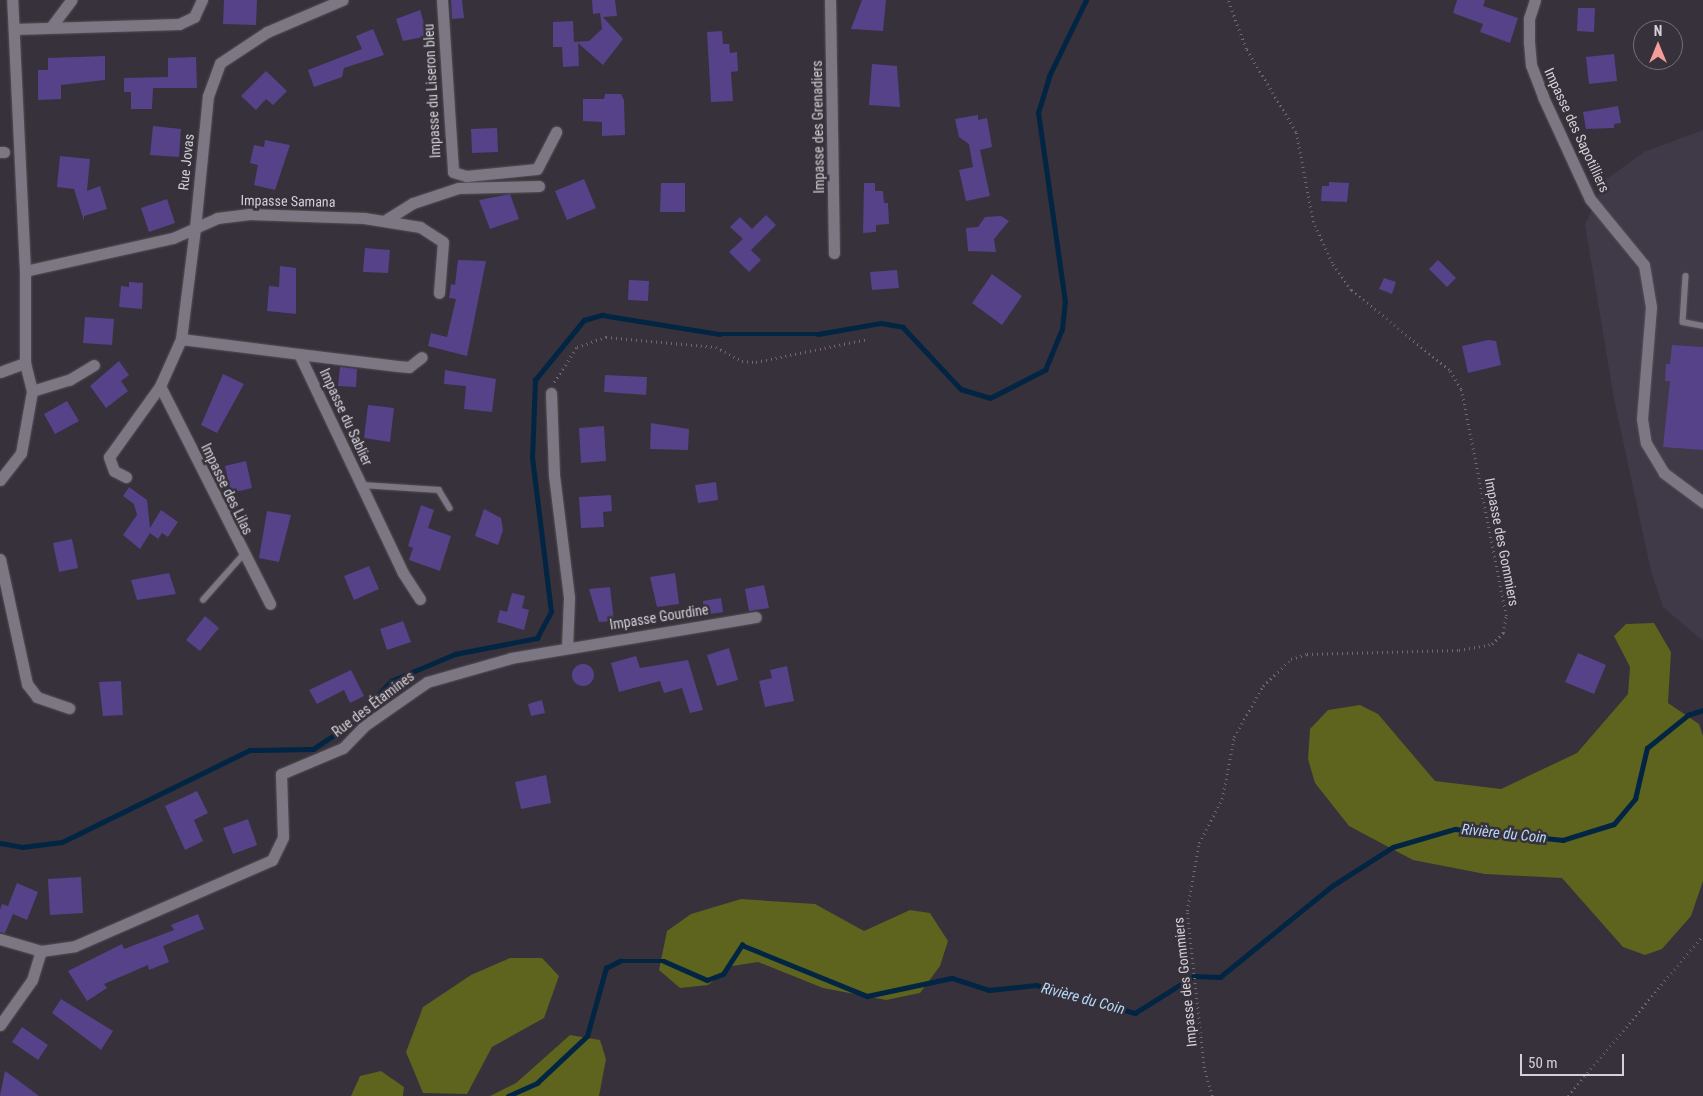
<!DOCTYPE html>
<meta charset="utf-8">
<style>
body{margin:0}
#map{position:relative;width:1703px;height:1096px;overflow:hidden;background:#36313a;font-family:"Roboto Condensed",sans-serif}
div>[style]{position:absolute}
.built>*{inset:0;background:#403948}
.forest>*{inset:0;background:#5e631d}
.stream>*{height:4.5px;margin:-2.25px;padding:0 2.25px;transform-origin:2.25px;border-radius:2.25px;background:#012543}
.building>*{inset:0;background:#564289}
.round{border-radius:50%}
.path>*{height:2.5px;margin-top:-1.25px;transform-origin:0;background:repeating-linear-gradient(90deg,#6e6a72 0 1px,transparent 0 5px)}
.roads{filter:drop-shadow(0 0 1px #545057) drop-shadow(0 0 1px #545057)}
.service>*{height:5.5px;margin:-2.75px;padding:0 2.75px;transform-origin:2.75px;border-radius:2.75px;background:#7c7782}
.minor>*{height:11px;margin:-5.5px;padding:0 5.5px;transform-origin:5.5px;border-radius:5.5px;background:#7c7782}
span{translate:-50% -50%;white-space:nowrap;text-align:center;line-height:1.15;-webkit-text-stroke:5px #36313a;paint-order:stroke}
.street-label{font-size:14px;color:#d3d0d6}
.water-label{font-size:15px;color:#b5d7f7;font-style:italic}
.north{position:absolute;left:1633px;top:20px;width:50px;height:50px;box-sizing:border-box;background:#36313a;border:1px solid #757178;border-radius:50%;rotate:0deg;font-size:14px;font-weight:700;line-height:20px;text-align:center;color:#d3d0d6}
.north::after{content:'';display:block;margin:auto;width:18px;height:22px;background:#f59b98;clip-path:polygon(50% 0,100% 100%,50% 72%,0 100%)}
.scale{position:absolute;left:1520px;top:1054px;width:104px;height:22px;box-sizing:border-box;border:2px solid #d3d0d6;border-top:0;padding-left:6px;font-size:15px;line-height:18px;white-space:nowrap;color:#d3d0d6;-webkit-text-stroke:4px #36313a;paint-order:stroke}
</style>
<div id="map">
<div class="built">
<div style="clip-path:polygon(1703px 130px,1703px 641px,1663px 607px,1651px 571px,1614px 399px,1585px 225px,1605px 180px,1644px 152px)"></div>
</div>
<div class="forest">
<div style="clip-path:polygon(1654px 623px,1671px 652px,1668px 703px,1699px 724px,1703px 736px,1703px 881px,1691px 916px,1662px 949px,1645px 955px,1623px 947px,1562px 878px,1485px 874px,1413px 860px,1349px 826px,1315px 783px,1308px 759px,1310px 729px,1328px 710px,1360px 705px,1378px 714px,1435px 781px,1501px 789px,1577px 753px,1628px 694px,1630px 667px,1614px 636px,1626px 624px)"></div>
<div style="clip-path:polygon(741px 899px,815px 904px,864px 931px,910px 910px,930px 913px,948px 941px,940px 966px,920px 993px,886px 1000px,823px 988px,758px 962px,732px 966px,708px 985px,680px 988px,659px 970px,667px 931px,691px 914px)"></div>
<div style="clip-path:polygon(510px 958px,542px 958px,559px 976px,544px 1018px,492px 1047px,467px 1094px,423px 1093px,406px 1052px,423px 1007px,471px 975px)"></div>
<div style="clip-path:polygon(570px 1035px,600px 1040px,606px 1059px,599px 1096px,490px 1096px,516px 1083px)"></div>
<div style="clip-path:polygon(381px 1071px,404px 1087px,403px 1096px,351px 1096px,360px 1076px)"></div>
</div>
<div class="stream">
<div style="left:0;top:843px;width:22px;rotate:10deg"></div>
<div style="left:22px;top:847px;width:40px;rotate:-7.1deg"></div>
<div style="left:62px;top:842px;width:209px;rotate:-26.1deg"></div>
<div style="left:250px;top:750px;width:63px;rotate:-0.9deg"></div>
<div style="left:313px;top:749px;width:45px;rotate:-33.3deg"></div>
<div style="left:351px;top:724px;width:59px;rotate:-47.1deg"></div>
<div style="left:391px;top:681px;width:69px;rotate:-22.9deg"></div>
<div style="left:455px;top:654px;width:84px;rotate:-11deg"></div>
<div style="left:537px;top:638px;width:30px;rotate:-62deg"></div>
<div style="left:551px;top:612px;width:155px;rotate:-97deg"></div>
<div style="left:532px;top:458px;width:78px;rotate:-87.8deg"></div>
<div style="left:535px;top:380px;width:77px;rotate:-50.8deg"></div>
<div style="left:584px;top:320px;width:19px;rotate:-16deg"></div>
<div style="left:602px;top:315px;width:119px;rotate:9.2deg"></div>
<div style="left:719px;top:334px;width:99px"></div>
<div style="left:818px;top:334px;width:64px;rotate:-9.9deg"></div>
<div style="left:881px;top:323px;width:22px;rotate:10deg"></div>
<div style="left:903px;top:327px;width:85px;rotate:46.9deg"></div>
<div style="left:961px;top:389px;width:30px;rotate:17deg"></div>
<div style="left:990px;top:398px;width:62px;rotate:-27deg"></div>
<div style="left:1045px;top:370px;width:44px;rotate:-67.5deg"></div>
<div style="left:1062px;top:329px;width:27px;rotate:-84deg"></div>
<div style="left:1065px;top:302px;width:191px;rotate:-98.1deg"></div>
<div style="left:1038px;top:113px;width:39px;rotate:-73deg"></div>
<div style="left:1049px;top:76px;width:85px;rotate:-64deg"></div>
<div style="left:508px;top:1096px;width:32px;rotate:-24deg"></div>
<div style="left:537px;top:1083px;width:69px;rotate:-43.2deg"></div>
<div style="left:587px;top:1036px;width:71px;rotate:-74.4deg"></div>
<div style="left:606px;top:968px;width:16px;rotate:-27deg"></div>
<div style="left:620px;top:961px;width:44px"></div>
<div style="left:664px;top:961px;width:47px;rotate:23.8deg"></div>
<div style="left:707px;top:980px;width:17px;rotate:-21deg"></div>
<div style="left:723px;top:974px;width:35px;rotate:-57deg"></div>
<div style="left:742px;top:945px;width:135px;rotate:22.2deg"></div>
<div style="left:867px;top:996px;width:87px;rotate:-12deg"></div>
<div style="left:952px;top:978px;width:39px;rotate:18deg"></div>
<div style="left:989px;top:990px;width:47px;rotate:-6.1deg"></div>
<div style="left:1036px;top:985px;width:103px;rotate:15.8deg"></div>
<div style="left:1135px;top:1013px;width:70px;rotate:-32.1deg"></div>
<div style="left:1194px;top:976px;width:26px;rotate:2deg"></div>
<div style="left:1220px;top:977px;width:144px;rotate:-39.1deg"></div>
<div style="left:1332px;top:886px;width:72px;rotate:-32.6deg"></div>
<div style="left:1393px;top:847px;width:65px;rotate:-16.2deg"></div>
<div style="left:1455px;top:829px;width:109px;rotate:5.8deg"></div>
<div style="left:1563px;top:840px;width:53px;rotate:-17.4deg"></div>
<div style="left:1614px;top:824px;width:33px;rotate:-50deg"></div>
<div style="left:1635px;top:799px;width:52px;rotate:-76.8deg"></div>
<div style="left:1647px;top:748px;width:53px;rotate:-38.8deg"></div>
<div style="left:1688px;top:715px;width:16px;rotate:-18deg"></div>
</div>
<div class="building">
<div style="clip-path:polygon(224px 0,257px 0,256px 25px,223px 24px)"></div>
<div style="clip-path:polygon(451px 0,462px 0,464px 18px,452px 19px)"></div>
<div style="clip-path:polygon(592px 0,615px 0,617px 16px,603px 17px,623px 39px,603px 65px,578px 43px,579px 66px,563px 67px,562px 47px,553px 47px,553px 22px,573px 21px,574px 42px,589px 41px,602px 29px,600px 13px,593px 14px)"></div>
<div style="clip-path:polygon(862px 0,886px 0,883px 31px,851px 29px)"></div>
<div style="clip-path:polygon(1457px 0,1485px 0,1483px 6px,1518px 18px,1510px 43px,1480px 32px,1483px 24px,1453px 13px)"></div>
<div style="clip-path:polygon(1578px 8px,1595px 8px,1594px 32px,1577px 31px)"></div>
<div style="clip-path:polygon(420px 10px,428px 36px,403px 41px,396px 19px)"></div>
<div style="clip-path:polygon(373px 29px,384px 55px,344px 68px,342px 77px,314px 87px,308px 70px,362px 49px,356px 36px)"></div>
<div style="clip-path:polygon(722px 31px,723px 44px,729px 44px,730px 53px,737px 52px,738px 71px,731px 72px,733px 101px,711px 102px,707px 32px)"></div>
<div style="clip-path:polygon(1614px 54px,1617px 81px,1589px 84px,1586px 57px)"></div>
<div style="clip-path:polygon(105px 56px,105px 80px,61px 85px,61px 99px,38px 100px,38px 70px,48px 70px,48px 58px)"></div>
<div style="clip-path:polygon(196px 57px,197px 88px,153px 88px,152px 109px,131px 109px,131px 92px,124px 92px,124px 78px,168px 77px,168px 58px)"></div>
<div style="clip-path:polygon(872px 64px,897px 66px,900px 107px,869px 105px)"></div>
<div style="clip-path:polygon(266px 71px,287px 91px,273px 105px,266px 99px,256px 110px,241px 96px)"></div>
<div style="clip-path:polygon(605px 94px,621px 94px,624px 100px,625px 135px,602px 136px,602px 122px,583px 121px,583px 99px,604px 99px)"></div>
<div style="clip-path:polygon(1618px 106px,1621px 123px,1614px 124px,1614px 128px,1586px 129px,1583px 112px)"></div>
<div style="clip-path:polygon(978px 115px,978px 120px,987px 118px,992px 147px,980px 150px,990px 196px,966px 201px,959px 170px,973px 167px,969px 144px,959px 137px,955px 119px)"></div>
<div style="clip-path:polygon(153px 126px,181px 129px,179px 157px,150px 155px)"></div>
<div style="clip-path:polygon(497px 128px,498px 152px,472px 153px,471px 129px)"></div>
<div style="clip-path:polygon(265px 140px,290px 145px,275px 190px,254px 185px,258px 165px,250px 163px,254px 145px,264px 147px)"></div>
<div style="clip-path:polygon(60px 156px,90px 159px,87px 191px,100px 186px,107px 209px,84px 216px,84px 221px,74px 189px,57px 187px)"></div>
<div style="clip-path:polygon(584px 179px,596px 208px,567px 220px,555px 191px)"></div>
<div style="clip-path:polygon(1329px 182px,1349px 183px,1347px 202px,1321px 201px,1322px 186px,1329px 186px)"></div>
<div style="clip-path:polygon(661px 183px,685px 183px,685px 212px,660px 212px)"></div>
<div style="clip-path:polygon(864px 183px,875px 183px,875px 191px,883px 191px,884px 203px,888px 203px,889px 224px,876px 225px,876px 232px,863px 233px)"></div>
<div style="clip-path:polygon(510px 194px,519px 219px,490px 229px,479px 200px)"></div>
<div style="clip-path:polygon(167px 199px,175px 223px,149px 232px,141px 208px)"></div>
<div style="clip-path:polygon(766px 215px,776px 225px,751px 250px,761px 260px,749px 272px,729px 252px,743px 239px,730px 227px,740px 217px,752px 229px)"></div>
<div style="clip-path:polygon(1001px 216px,1009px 221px,994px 239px,996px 252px,968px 251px,966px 228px,978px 227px,985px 217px)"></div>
<div style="clip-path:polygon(365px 248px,390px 250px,388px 273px,363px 272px)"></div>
<div style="clip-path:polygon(458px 260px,486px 261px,467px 356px,428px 346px,431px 333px,447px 337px,456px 299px,449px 298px,451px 284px,455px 285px)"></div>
<div style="clip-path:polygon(1438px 260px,1456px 278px,1447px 287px,1429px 269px)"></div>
<div style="clip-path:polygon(280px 266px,296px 268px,296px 314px,267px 311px,269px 286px,279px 287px)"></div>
<div style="clip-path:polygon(897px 270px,899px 288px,872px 290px,870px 272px)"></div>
<div style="clip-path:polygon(992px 274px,1022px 296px,1002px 325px,972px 303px)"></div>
<div style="clip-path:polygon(1384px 278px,1396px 282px,1392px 294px,1379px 289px)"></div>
<div style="clip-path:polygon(629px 280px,649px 281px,648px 301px,628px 300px)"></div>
<div style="clip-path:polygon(129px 282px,143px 283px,142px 309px,119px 307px,121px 286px,129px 287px)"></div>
<div style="clip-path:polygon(85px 317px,114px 319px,112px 345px,83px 343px)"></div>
<div style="clip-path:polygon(1488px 340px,1496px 341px,1501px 365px,1468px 373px,1462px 346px)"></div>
<div style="clip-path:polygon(1672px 345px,1703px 347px,1703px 450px,1663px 447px,1670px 381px,1665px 381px,1666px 364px,1670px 364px)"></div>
<div style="clip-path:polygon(119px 361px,129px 375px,121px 381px,128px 391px,106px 408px,90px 386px)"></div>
<div style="clip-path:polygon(340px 367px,357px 369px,356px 387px,338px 386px)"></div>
<div style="clip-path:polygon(445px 370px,496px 379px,492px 412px,464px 409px,466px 386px,444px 384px)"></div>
<div style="clip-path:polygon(223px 374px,244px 384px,217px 433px,201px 425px)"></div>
<div style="clip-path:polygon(605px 375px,647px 377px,646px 395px,604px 392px)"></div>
<div style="clip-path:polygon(67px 401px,79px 421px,55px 434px,44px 414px)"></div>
<div style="clip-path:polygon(368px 405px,394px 408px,390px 442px,364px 438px)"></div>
<div style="clip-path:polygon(651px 423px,689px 429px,688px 450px,650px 449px)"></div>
<div style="clip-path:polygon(604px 426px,606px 461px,581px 463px,579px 428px)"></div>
<div style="clip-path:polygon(246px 461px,252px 488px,231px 493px,225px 466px)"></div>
<div style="clip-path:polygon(716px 482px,718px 500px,698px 503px,695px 485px)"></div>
<div style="clip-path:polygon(129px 487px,147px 500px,150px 528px,161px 510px,178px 522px,168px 537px,162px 533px,158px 539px,150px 533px,140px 549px,123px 535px,137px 515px,134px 504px,123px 496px)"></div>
<div style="clip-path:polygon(611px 495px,612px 511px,603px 512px,604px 527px,581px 528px,579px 497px)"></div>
<div style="clip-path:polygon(421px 505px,434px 510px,428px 528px,451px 536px,440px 571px,409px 560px,413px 548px,408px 546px)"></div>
<div style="clip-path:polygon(484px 509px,501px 518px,503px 530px,498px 545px,475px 536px)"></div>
<div style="clip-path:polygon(267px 511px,291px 515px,279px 562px,259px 558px)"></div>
<div style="clip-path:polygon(72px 539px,78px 568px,59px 572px,53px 543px)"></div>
<div style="clip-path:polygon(369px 566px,379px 589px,354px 600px,344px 576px)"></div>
<div style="clip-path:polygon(169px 573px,176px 594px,137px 600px,131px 580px)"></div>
<div style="clip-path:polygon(675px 573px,679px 604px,657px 607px,650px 577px)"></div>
<div style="clip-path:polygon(764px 585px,769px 608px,749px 611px,745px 589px)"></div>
<div style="clip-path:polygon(610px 587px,614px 621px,599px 622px,589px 589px)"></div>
<div style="clip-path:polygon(512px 593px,525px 596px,522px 608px,529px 610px,524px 630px,497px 622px,500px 610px,507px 612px)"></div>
<div style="clip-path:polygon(721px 598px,723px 612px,704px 615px,703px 601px)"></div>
<div style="clip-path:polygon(205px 616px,219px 628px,200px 651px,186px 640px)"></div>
<div style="clip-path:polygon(403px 621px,411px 642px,387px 650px,380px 629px)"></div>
<div style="clip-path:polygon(729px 648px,738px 680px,717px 686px,707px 655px)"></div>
<div style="clip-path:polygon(1578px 653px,1606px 665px,1594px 694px,1565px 682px)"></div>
<div style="clip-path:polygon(636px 656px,640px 668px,688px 660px,703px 710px,690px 713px,682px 688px,664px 693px,660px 681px,619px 692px,611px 663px)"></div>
<div class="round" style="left:572px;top:664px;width:22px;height:22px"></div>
<div style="clip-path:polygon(787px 666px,794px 701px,765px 707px,759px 681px,772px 678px,770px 670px)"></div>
<div style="clip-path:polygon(351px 670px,364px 696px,350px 703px,344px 690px,317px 704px,309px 690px)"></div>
<div style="clip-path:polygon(121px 681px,123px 715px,103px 716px,99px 682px)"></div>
<div style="clip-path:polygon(542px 700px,545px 713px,531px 716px,528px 704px)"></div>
<div style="clip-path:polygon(546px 775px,551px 803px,521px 809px,515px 782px)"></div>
<div style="clip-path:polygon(197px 791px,208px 813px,194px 820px,203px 841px,185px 850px,165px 806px)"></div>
<div style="clip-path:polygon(248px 819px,257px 845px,233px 854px,223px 828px)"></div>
<div style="clip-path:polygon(81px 877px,83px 913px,50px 915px,48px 879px)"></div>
<div style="clip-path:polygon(17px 883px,38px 892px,27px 920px,13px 914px,5px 933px,0 932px,0 910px,2px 904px,8px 906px)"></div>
<div style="clip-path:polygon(198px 914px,204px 929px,163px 946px,169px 962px,149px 970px,148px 965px,104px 984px,107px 988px,87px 1001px,68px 971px,122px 944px,124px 949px,174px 930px,171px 925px)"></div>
<div style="clip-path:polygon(61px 999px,113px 1031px,101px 1050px,52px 1013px)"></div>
<div style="clip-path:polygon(22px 1027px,48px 1045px,38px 1060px,12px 1042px)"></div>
<div style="clip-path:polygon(5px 1071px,19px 1081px,39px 1096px,0 1096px)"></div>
</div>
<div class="path">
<div style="left:554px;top:382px;width:42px;rotate:-56.7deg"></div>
<div style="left:577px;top:347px;width:31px;rotate:-19deg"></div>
<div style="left:606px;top:337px;width:110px;rotate:5.2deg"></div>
<div style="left:716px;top:347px;width:30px;rotate:28deg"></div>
<div style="left:742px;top:361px;width:14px;rotate:4deg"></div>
<div style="left:756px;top:362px;width:114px;rotate:-11.6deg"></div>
<div style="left:1212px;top:1096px;width:29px;rotate:-106deg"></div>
<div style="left:1204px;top:1068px;width:158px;rotate:-96.2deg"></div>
<div style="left:1187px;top:911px;width:69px;rotate:-80deg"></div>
<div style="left:1199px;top:843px;width:50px;rotate:-62.4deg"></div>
<div style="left:1222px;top:799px;width:63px;rotate:-79deg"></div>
<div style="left:1234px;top:737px;width:59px;rotate:-60.4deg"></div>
<div style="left:1263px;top:686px;width:39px;rotate:-44deg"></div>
<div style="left:1291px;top:659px;width:17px;rotate:-17deg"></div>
<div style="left:1307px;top:654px;width:152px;rotate:-1.5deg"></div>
<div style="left:1459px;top:650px;width:34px;rotate:-10deg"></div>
<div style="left:1492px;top:644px;width:16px;rotate:-45deg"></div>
<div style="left:1503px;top:633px;width:17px;rotate:-80deg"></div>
<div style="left:1506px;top:616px;width:231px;rotate:-101.2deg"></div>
<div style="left:1461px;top:389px;width:22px;rotate:-122deg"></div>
<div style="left:1449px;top:370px;width:127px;rotate:-140.8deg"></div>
<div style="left:1351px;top:290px;width:33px;rotate:-125deg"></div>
<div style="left:1332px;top:263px;width:45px;rotate:-114.9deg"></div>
<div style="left:1313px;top:222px;width:92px;rotate:-100.7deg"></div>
<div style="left:1296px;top:132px;width:97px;rotate:-121.1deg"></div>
<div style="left:1246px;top:49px;width:52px;rotate:-110.2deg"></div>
<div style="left:1568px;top:1096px;width:210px;rotate:-50deg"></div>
</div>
<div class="roads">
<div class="service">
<div style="left:1686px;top:276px;width:46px;rotate:93.7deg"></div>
<div style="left:1683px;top:322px;width:20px;rotate:11deg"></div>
<div style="left:362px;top:485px;width:77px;rotate:3.7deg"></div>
<div style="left:439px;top:490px;width:21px;rotate:59deg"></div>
<div style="left:203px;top:600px;width:60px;rotate:-48.4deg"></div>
</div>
<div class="minor">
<div style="left:442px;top:0;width:172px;rotate:86.3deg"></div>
<div style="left:453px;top:172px;width:14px;rotate:17deg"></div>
<div style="left:466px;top:176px;width:71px;rotate:-5.6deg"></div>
<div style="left:537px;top:169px;width:42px;rotate:-62.8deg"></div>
<div style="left:830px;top:0;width:253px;rotate:89.1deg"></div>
<div style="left:1535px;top:0;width:20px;rotate:108deg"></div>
<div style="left:1529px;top:19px;width:23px;rotate:90deg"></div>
<div style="left:1529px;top:42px;width:23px;rotate:85deg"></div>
<div style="left:1531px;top:65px;width:34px;rotate:69deg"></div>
<div style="left:1543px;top:97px;width:112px;rotate:65.3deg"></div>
<div style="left:1590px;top:199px;width:85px;rotate:50.7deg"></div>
<div style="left:1644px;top:265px;width:43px;rotate:80.5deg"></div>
<div style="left:1651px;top:307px;width:112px;rotate:94.6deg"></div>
<div style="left:1642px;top:419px;width:24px;rotate:81deg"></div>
<div style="left:1646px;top:443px;width:35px;rotate:59deg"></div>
<div style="left:1664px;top:473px;width:49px;rotate:36.6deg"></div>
<div style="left:51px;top:27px;width:34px;rotate:-53deg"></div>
<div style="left:14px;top:29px;width:165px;rotate:-1.7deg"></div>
<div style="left:179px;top:24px;width:17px;rotate:-25deg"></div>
<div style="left:194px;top:17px;width:19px;rotate:-65deg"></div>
<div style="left:0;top:152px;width:4px"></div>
<div style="left:384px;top:221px;width:34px;rotate:-32deg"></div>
<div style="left:413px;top:203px;width:47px;rotate:-18.4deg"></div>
<div style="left:458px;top:188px;width:81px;rotate:-1.4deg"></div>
<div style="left:25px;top:271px;width:152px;rotate:-12.6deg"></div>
<div style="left:173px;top:238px;width:24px;rotate:-24deg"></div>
<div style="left:195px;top:228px;width:133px;rotate:-84.4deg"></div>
<div style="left:208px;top:96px;width:35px;rotate:-70deg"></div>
<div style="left:220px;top:63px;width:56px;rotate:-33.4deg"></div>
<div style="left:267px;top:32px;width:82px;rotate:-23.1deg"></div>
<div style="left:181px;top:339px;width:119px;rotate:7.2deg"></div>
<div style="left:299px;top:354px;width:242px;rotate:64.6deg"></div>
<div style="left:403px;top:573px;width:31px;rotate:57deg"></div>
<div style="left:299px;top:354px;width:99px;rotate:7deg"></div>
<div style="left:397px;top:366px;width:12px;rotate:5deg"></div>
<div style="left:409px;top:367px;width:16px;rotate:-38deg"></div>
<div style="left:0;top:372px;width:27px;rotate:-20deg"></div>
<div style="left:160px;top:386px;width:244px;rotate:63.2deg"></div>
<div style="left:32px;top:391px;width:39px;rotate:-17deg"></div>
<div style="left:69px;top:380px;width:29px;rotate:-31deg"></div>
<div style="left:551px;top:393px;width:82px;rotate:87.9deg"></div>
<div style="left:554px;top:475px;width:124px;rotate:83deg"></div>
<div style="left:569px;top:598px;width:49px;rotate:92.3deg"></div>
<div style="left:126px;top:477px;width:13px;rotate:-153deg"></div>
<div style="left:114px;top:471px;width:15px;rotate:-110deg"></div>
<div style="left:109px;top:457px;width:87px;rotate:-54.3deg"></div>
<div style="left:160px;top:386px;width:51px;rotate:-65.9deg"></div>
<div style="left:181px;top:339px;width:112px;rotate:-82.8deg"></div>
<div style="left:195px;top:228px;width:24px;rotate:-24deg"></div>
<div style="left:217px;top:218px;width:31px;rotate:-7deg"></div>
<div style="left:248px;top:214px;width:116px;rotate:2deg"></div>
<div style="left:364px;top:218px;width:57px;rotate:9.1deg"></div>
<div style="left:420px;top:227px;width:27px;rotate:33deg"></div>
<div style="left:443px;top:242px;width:51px;rotate:94.5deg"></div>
<div style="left:0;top:480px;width:34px;rotate:-52deg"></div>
<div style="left:21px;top:453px;width:63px;rotate:-79.9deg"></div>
<div style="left:32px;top:391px;width:29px;rotate:-104deg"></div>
<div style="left:25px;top:363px;width:92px;rotate:-90deg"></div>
<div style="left:25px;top:271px;width:271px;rotate:-92.7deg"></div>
<div style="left:0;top:559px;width:128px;rotate:77.8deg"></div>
<div style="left:27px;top:684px;width:16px;rotate:52deg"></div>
<div style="left:37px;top:697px;width:34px;rotate:19deg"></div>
<div style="left:0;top:939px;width:43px;rotate:16.3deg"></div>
<div style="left:41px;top:951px;width:34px;rotate:-8deg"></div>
<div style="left:75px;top:946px;width:215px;rotate:-23.6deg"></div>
<div style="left:272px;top:860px;width:25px;rotate:-64deg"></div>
<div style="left:283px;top:837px;width:63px;rotate:-91.8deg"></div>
<div style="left:281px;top:774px;width:67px;rotate:-22.8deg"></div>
<div style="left:343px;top:748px;width:30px;rotate:-46deg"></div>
<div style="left:364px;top:726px;width:77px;rotate:-34.9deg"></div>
<div style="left:427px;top:682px;width:87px;rotate:-15.9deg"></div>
<div style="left:511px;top:658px;width:248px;rotate:-9.5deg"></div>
<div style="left:0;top:1025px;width:55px;rotate:-54.6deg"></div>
<div style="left:32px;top:980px;width:30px;rotate:-73deg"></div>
</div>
</div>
<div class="street-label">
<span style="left:432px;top:91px;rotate:-93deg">Impasse du Liseron bleu</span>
<span style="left:818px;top:127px;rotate:-91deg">Impasse des Grenadiers</span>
<span style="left:1577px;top:130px;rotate:65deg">Impasse des Sapotilliers</span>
<span style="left:186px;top:162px;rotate:-84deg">Rue Jovas</span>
<span style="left:288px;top:201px;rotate:1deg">Impasse Samana</span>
<span style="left:346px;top:417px;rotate:65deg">Impasse du Sablier</span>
<span style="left:227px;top:489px;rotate:64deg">Impasse des Lilas</span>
<span style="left:1502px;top:542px;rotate:79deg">Impasse des Gommiers</span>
<span style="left:659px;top:617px;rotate:-9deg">Impasse Gourdine</span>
<span style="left:373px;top:704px;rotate:-37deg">Rue des Étamines</span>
<span style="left:1185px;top:982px;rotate:-96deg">Impasse des Gommiers</span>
</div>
<div class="water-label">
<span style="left:1504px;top:834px;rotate:6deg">Rivière du Coin</span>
<span style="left:1083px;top:999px;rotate:15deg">Rivière du Coin</span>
</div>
<div class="north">N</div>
<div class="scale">50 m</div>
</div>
